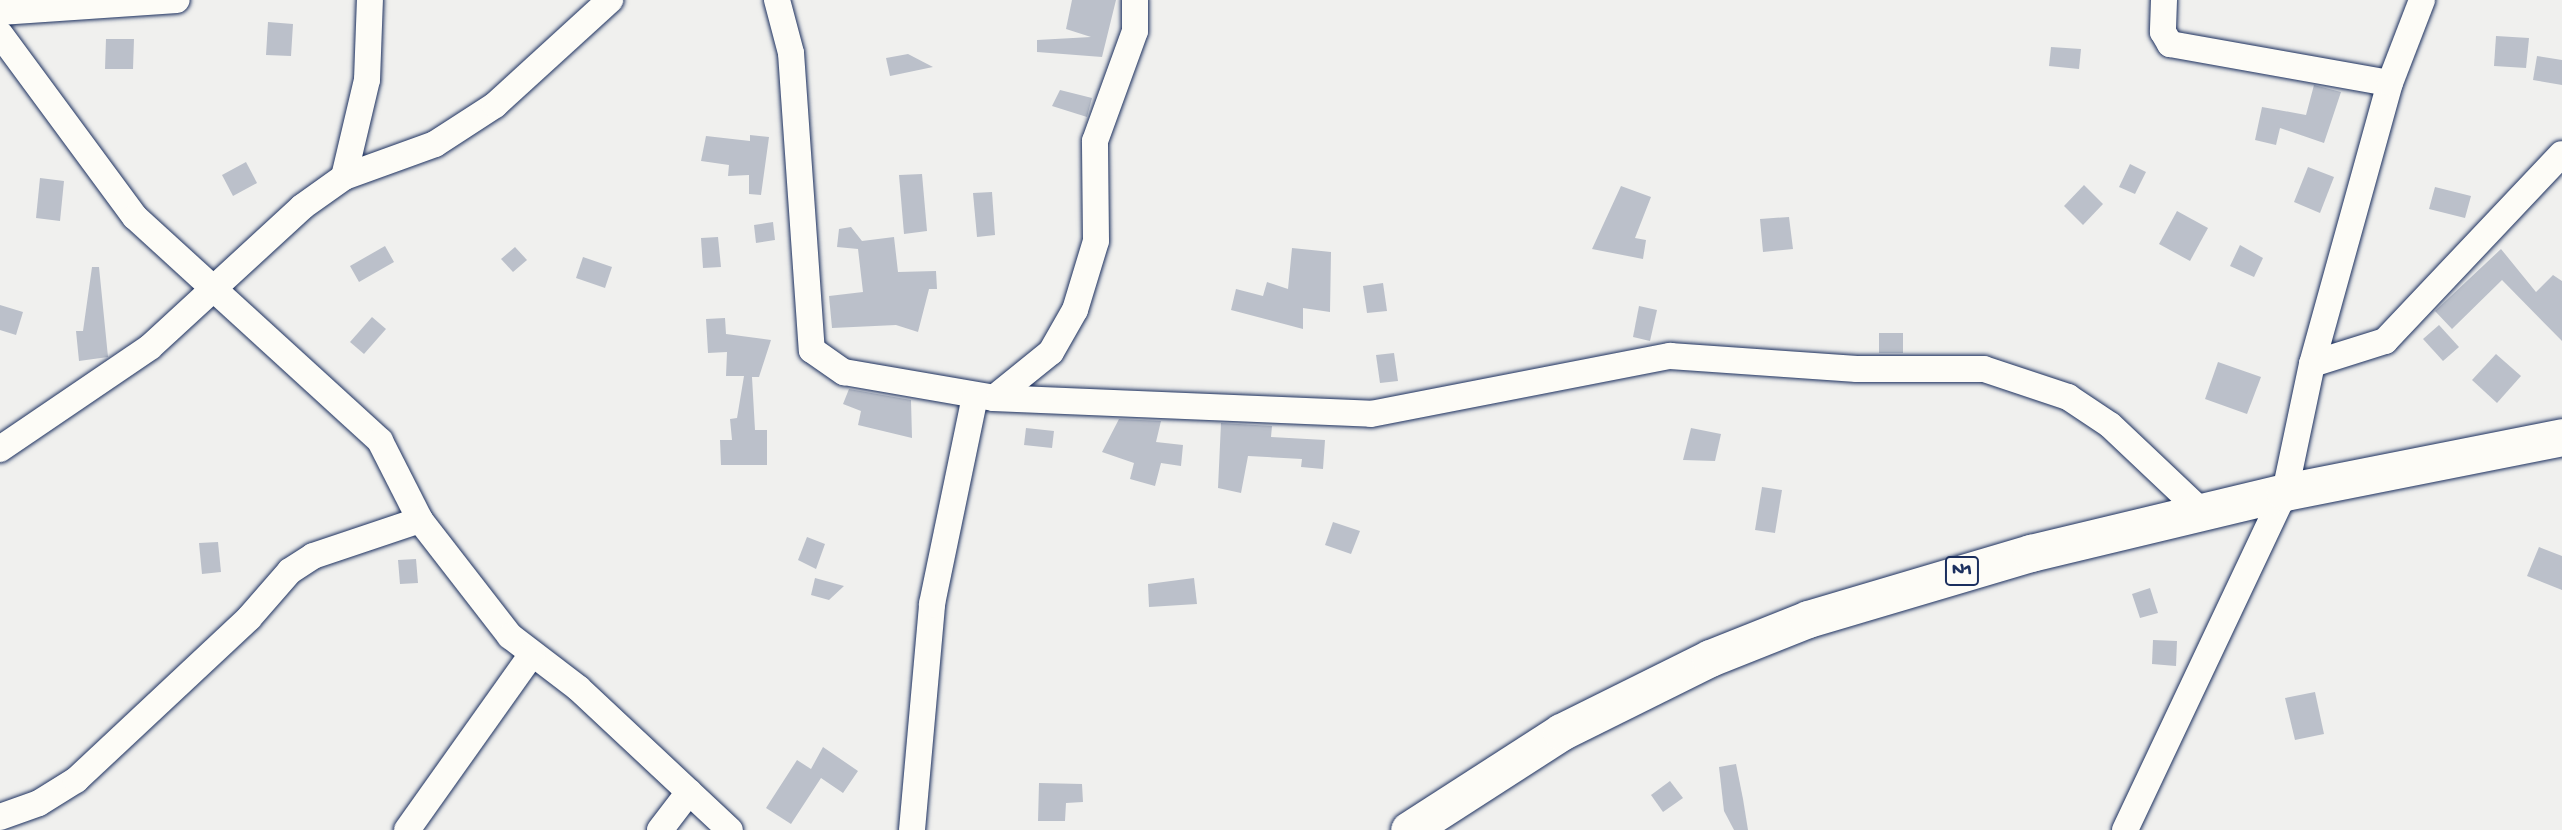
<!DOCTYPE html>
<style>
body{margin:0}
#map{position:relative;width:2562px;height:830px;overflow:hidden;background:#f0f0ee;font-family:"Gochi Hand",sans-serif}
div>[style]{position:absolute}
.building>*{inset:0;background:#bbc0ca}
.roads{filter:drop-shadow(0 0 2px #1b2f5e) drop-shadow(0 0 2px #1b2f5e)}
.minor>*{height:26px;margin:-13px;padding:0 13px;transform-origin:13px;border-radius:13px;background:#fdfcf7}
.highway>*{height:37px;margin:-18.5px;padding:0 18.5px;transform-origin:18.5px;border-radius:18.5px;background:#fdfcf7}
span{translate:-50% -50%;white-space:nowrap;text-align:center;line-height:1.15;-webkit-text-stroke:5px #fdfcf7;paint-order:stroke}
.shield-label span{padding:2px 5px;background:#fdfcf7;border:2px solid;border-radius:5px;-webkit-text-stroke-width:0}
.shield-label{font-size:19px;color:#1b2f5e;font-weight:700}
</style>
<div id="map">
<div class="building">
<div style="clip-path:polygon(1072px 0,1116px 0,1102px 57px,1037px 52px,1037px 40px,1091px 37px,1066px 29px)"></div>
<div style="clip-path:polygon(268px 22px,293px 24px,291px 56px,266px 55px)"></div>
<div style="clip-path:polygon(2496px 36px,2529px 38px,2526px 68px,2494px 66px)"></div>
<div style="clip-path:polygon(106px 39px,134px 39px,133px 69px,105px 69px)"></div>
<div style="clip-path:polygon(2051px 47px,2081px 49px,2079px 69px,2049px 66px)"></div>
<div style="clip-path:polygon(908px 54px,933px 67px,890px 76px,886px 58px)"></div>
<div style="clip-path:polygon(2537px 56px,2562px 60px,2562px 85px,2533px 80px)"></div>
<div style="clip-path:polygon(2314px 85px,2341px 92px,2324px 143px,2280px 128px,2276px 145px,2255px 140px,2262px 107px,2306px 115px)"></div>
<div style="clip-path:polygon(1060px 90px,1092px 98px,1087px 117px,1052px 106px)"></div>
<div style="clip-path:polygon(750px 135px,769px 137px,761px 195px,749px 194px,749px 175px,728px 176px,729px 165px,701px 161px,706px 136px,750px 141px)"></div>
<div style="clip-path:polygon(246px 162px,257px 183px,233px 196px,222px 175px)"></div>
<div style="clip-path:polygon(2130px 164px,2146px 172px,2135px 194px,2119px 187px)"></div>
<div style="clip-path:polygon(2308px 167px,2334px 177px,2320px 213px,2294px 202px)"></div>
<div style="clip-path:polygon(922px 174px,927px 231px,904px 234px,899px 175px)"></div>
<div style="clip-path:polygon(40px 178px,64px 181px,60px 221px,36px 218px)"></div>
<div style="clip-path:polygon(2084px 185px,2103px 204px,2083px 225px,2064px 206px)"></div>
<div style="clip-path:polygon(1621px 186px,1651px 197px,1635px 238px,1646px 240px,1643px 259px,1592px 249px)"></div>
<div style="clip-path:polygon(2435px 187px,2471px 196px,2465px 218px,2429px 209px)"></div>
<div style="clip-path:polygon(992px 192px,995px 235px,977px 237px,973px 193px)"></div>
<div style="clip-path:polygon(2177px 211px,2208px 228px,2190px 261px,2159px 244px)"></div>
<div style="clip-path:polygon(1789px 217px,1793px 249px,1763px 252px,1760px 219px)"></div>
<div style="clip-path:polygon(773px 222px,775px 240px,756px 243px,754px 225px)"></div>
<div style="clip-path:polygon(851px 227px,862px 241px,894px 237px,898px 272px,936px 271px,937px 289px,929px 289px,918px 332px,896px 325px,832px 328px,829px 296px,863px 292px,858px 249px,837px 247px,839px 229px)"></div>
<div style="clip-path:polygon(718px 237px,721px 267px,703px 268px,701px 238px)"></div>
<div style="clip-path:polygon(2240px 245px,2263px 258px,2254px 277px,2230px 266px)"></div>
<div style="clip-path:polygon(385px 246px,394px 262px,359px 282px,350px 266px)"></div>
<div style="clip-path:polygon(515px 247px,527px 260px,513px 272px,501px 259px)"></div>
<div style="clip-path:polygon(1292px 248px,1331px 252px,1330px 312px,1303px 308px,1303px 329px,1231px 310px,1236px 289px,1263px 296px,1267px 282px,1288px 289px)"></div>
<div style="clip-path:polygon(2501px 249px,2536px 292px,2553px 275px,2562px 281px,2562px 341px,2502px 280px,2452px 329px,2435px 311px)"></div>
<div style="clip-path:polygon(583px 257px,612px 267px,605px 288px,576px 278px)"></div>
<div style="clip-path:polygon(92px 267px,99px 267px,108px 357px,79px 361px,76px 331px,83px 331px)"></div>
<div style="clip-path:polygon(1383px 283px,1387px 311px,1367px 313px,1363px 286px)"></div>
<div style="clip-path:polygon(0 305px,23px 312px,16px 335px,0 330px)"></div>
<div style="clip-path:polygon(1639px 306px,1657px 310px,1650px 341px,1633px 337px)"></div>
<div style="clip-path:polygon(372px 317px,386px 329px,364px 354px,350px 342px)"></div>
<div style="clip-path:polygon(725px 318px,726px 334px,771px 340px,759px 377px,752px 377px,755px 430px,767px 430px,767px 465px,721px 465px,720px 440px,732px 440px,730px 419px,737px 418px,744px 376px,726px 376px,727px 352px,708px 353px,706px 319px)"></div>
<div style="clip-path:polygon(2439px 325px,2459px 347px,2443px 361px,2423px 339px)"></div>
<div style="clip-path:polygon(1879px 333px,1903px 333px,1903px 353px,1879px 353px)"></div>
<div style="clip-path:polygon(1394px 353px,1398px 381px,1380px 383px,1376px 355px)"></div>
<div style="clip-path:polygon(2496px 354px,2521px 376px,2497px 403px,2472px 380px)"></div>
<div style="clip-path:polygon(2218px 362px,2261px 377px,2247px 414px,2205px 399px)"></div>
<div style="clip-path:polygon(849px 389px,911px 400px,912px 438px,858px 425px,861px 411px,843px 404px)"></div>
<div style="clip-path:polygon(1119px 419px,1161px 421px,1156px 442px,1183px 445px,1181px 466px,1161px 463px,1155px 486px,1130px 479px,1134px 463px,1102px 452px)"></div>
<div style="clip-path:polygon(1221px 423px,1272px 426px,1271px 437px,1325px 440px,1323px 469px,1301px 467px,1302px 459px,1248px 456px,1241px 493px,1218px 488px)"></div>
<div style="clip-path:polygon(1026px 428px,1054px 431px,1052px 448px,1024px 445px)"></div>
<div style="clip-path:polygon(1691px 428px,1721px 434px,1715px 461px,1683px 460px)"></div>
<div style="clip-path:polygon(1762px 487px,1782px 490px,1775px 533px,1755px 530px)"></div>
<div style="clip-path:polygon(1333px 522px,1360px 531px,1351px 554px,1325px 545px)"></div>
<div style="clip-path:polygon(807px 537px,825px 544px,816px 569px,798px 560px)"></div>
<div style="clip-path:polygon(218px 542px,221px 572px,202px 574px,199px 543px)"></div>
<div style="clip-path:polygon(2539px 547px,2562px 556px,2562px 590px,2527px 576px)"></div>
<div style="clip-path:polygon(416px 559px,418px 583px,400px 584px,398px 560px)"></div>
<div style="clip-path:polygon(815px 578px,844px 586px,829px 600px,811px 595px)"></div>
<div style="clip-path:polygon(1194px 578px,1197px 604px,1149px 607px,1148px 584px)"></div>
<div style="clip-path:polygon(2150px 588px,2158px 613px,2140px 618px,2132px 594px)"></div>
<div style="clip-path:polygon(2153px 640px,2177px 641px,2176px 666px,2152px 664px)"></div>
<div style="clip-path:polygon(2315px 692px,2324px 734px,2295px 740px,2285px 698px)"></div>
<div style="clip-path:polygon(823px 747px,858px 771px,843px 793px,821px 778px,791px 824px,766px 808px,797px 760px,811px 769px)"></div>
<div style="clip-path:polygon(1736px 764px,1743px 799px,1748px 830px,1734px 830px,1724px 811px,1719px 767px)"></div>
<div style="clip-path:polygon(1670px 781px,1683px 798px,1663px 812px,1651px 795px)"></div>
<div style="clip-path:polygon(1039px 783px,1082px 784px,1083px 802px,1066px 803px,1065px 821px,1038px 821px)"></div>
</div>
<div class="roads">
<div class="minor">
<div style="left:777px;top:0;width:55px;rotate:75.2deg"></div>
<div style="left:791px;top:53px;width:298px;rotate:86deg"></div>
<div style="left:812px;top:350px;width:39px;rotate:35deg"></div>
<div style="left:844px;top:372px;width:152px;rotate:9.8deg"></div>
<div style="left:994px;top:398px;width:377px;rotate:2.4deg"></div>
<div style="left:1371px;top:414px;width:305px;rotate:-11deg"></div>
<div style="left:1670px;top:356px;width:187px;rotate:4deg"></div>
<div style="left:1857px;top:369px;width:127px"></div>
<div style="left:1984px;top:369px;width:89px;rotate:18.4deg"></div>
<div style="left:2068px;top:397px;width:50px;rotate:33.7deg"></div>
<div style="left:2110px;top:425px;width:127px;rotate:43.4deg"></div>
<div style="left:2164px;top:0;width:32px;rotate:92deg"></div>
<div style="left:2163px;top:32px;width:14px;rotate:60deg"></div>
<div style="left:2170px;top:44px;width:223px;rotate:10.1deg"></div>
<div style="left:0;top:12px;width:177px;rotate:-3.9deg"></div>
<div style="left:0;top:34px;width:227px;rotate:53.6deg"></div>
<div style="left:135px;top:217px;width:332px;rotate:42.4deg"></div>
<div style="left:380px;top:441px;width:89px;rotate:63.1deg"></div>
<div style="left:420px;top:520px;width:147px;rotate:52.2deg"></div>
<div style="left:510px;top:636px;width:86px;rotate:37.4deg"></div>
<div style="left:578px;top:688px;width:208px;rotate:43.1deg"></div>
<div style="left:344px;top:177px;width:100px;rotate:-76.7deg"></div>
<div style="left:367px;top:80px;width:80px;rotate:-87.9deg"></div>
<div style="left:2312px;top:364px;width:77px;rotate:-17.5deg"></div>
<div style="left:2385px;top:341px;width:257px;rotate:-46.6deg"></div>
<div style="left:994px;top:398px;width:73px;rotate:-38.9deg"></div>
<div style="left:1051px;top:352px;width:48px;rotate:-60.3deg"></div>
<div style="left:1075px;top:310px;width:72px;rotate:-73.1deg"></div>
<div style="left:1096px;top:241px;width:100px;rotate:-90.6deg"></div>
<div style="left:1095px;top:141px;width:117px;rotate:-70deg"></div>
<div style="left:1135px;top:31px;width:31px;rotate:-90deg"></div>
<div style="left:0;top:449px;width:181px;rotate:-34.2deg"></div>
<div style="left:150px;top:347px;width:207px;rotate:-42.6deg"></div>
<div style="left:302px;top:207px;width:52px;rotate:-35.5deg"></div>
<div style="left:344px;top:177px;width:97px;rotate:-19.9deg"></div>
<div style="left:435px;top:144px;width:72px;rotate:-33deg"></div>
<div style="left:495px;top:105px;width:156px;rotate:-42.4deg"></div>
<div style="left:0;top:817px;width:41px;rotate:-19.7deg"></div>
<div style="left:39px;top:803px;width:44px;rotate:-31.9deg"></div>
<div style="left:76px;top:780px;width:237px;rotate:-43.1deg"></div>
<div style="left:249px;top:618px;width:62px;rotate:-48.9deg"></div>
<div style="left:290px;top:571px;width:27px;rotate:-33deg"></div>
<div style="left:313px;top:556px;width:113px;rotate:-18.6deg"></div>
<div style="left:407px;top:830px;width:216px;rotate:-54.6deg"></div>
<div style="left:660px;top:830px;width:48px;rotate:-52.7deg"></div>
<div style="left:912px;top:830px;width:227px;rotate:-84.9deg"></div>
<div style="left:932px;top:604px;width:212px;rotate:-78.3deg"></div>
<div style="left:2125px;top:830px;width:374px;rotate:-64.7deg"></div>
<div style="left:2285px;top:492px;width:131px;rotate:-78.1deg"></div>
<div style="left:2312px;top:364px;width:292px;rotate:-74.5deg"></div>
<div style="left:2390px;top:83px;width:89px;rotate:-68.9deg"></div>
</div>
<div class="highway">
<div style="left:1409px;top:830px;width:181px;rotate:-32.8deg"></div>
<div style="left:1561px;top:732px;width:166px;rotate:-26.4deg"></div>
<div style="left:1710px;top:658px;width:105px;rotate:-21.7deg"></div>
<div style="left:1808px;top:619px;width:233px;rotate:-16.5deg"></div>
<div style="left:2031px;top:553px;width:261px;rotate:-13.5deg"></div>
<div style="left:2285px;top:492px;width:282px;rotate:-11.2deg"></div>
</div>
</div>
<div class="shield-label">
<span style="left:1962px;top:571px">N1</span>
</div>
</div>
